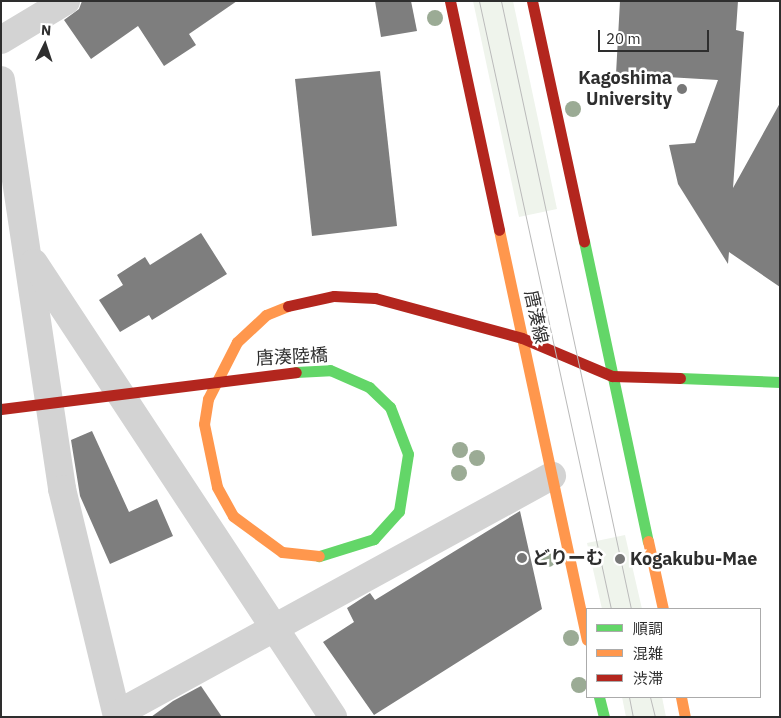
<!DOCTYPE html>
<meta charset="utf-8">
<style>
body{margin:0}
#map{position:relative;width:781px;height:718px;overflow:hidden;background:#fff;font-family:"IBM Plex Sans","Noto Sans JP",sans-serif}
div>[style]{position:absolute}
.green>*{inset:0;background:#eff4ec}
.building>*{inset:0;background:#7e7e7e}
.street>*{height:28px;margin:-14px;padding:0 14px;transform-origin:14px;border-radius:14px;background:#d3d3d3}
.fast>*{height:11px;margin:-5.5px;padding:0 5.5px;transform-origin:5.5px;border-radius:5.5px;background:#63d668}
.slow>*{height:11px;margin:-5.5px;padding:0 5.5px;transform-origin:5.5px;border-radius:5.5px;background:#ff974d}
.jam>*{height:11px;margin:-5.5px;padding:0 5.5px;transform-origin:5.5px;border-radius:5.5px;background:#b3261e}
.tram>*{height:1px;margin:-0.5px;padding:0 0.5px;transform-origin:0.5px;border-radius:0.5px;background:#bababa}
.jam-bridge>*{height:11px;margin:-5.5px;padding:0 5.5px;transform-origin:5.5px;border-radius:5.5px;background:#b3261e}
.trees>*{width:16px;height:16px;margin:-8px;border-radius:50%;background:#9bab95}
.dots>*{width:14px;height:14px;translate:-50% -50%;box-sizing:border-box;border:2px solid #fff;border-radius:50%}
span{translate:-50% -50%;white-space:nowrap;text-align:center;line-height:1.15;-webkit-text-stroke:5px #fff;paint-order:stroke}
.poi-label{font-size:18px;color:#2e2e2e;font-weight:700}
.right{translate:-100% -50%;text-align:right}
.left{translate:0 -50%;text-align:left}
.street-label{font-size:18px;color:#2e2e2e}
.frame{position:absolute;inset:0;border:2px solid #2e2e2e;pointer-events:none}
.legend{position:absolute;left:586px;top:608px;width:175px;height:90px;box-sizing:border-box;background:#fff;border:1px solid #ababab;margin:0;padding:6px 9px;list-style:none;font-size:15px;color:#2e2e2e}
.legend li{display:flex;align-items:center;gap:10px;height:25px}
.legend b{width:25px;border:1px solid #ababab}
.north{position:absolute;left:20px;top:20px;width:50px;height:50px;-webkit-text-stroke:4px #fff;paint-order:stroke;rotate:4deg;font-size:14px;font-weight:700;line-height:20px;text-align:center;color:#2e2e2e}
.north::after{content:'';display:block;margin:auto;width:18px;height:22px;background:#2e2e2e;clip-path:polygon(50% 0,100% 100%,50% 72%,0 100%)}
.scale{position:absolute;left:598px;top:30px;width:111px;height:22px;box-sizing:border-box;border:2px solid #2e2e2e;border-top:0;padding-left:6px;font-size:15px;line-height:18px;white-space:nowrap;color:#2e2e2e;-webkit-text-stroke:4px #fff;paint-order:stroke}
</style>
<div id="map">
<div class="green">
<div style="clip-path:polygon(473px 1px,513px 1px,557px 209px,519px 217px)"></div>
<div style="clip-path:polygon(625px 535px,642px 609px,602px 609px,587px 543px)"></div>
<div style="clip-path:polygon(622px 697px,662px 697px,666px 717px,626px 717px)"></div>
</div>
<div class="building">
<div style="clip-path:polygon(82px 1px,237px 1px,189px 34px,196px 45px,164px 66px,138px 26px,91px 59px,64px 20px,79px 9px)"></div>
<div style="clip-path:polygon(375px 1px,411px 1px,417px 31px,381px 37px)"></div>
<div style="clip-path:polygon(620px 1px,738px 1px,736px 30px,744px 32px,733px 188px,780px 103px,780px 287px,729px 252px,728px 264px,678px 184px,669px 145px,695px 143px,718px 80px,616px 74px)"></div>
<div style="clip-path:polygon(380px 71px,397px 226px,312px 236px,295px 79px)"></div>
<div style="clip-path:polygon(201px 233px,227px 274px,152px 320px,149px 315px,120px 332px,99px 300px,123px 285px,117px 275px,145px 257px,150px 265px)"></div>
<div style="clip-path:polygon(92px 431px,129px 512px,157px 499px,173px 536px,110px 564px,80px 496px,71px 440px)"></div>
<div style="clip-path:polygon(520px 511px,542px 609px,374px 715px,323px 642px,354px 622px,347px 608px,370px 593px,375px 600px)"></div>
<div style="clip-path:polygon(201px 686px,222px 717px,151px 717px,173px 701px)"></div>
</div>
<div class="street">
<div style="left:1px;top:40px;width:76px;rotate:-31deg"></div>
<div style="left:1px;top:80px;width:414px;rotate:81.5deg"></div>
<div style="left:62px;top:489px;width:235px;rotate:76.4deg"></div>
<div style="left:34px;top:263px;width:544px;rotate:56.63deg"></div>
<div style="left:117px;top:714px;width:496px;rotate:-28.7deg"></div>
</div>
<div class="fast">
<div style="left:584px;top:241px;width:307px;rotate:78deg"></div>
<div style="left:296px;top:372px;width:34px;rotate:-3deg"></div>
<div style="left:330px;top:370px;width:43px;rotate:23.6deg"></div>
<div style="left:369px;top:387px;width:29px;rotate:44deg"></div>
<div style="left:390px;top:407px;width:50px;rotate:69deg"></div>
<div style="left:408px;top:454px;width:58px;rotate:99deg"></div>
<div style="left:399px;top:511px;width:38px;rotate:132deg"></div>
<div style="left:374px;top:539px;width:58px;rotate:162.8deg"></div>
<div style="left:680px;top:378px;width:100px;rotate:2.3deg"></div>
<div style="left:599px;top:697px;width:21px;rotate:76deg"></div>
</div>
<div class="slow">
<div style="left:499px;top:230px;width:419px;rotate:77.9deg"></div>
<div style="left:288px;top:306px;width:24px;rotate:158deg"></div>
<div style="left:266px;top:315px;width:40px;rotate:137deg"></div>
<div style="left:237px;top:342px;width:64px;rotate:117deg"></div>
<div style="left:208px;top:399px;width:25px;rotate:99deg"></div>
<div style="left:204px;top:424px;width:64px;rotate:78.3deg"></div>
<div style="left:217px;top:487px;width:33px;rotate:61deg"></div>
<div style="left:233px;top:516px;width:61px;rotate:36.3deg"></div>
<div style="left:282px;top:552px;width:37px;rotate:6deg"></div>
<div style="left:648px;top:541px;width:70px;rotate:77.6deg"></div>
<div style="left:681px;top:697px;width:20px;rotate:79deg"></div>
</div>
<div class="jam">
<div style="left:450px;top:1px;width:234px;rotate:77.9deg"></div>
<div style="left:532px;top:1px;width:246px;rotate:77.8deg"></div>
<div style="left:288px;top:306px;width:47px;rotate:-12.3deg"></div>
<div style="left:334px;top:296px;width:41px;rotate:2.8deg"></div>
<div style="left:375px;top:298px;width:152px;rotate:15.2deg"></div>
<div style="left:522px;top:338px;width:98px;rotate:22.9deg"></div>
<div style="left:612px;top:376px;width:68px;rotate:1.7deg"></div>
</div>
<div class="tram">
<div style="left:479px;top:1px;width:622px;rotate:77.75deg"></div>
<div style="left:501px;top:1px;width:622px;rotate:77.93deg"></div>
<div style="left:629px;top:697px;width:20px;rotate:79deg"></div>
<div style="left:650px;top:697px;width:21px;rotate:76deg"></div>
</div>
<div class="jam-bridge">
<div style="left:1px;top:409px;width:297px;rotate:-7.1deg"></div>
</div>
<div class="trees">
<div style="left:435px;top:18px"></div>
<div style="left:573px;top:109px"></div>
<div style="left:460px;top:450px"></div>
<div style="left:477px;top:458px"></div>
<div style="left:459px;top:473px"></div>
<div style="left:548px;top:559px"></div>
<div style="left:571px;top:638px"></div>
<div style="left:579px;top:685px"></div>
</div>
<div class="dots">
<div style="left:682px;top:89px;background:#777"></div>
<div style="left:522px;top:558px;background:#777"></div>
<div style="left:620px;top:559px;background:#777"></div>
</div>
<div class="poi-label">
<span class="right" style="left:672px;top:89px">Kagoshima<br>University</span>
<span class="left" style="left:532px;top:558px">どりーむ</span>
<span class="left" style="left:630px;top:559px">Kogakubu-Mae</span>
</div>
<div class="street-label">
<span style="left:536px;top:317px;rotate:78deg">唐湊線</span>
<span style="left:292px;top:357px;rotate:-3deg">唐湊陸橋</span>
</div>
<div class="frame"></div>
<ul class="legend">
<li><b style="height:6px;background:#63d668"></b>順調</li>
<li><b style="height:6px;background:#ff974d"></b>混雑</li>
<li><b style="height:6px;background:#b3261e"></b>渋滞</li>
</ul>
<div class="north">N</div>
<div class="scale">20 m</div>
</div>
